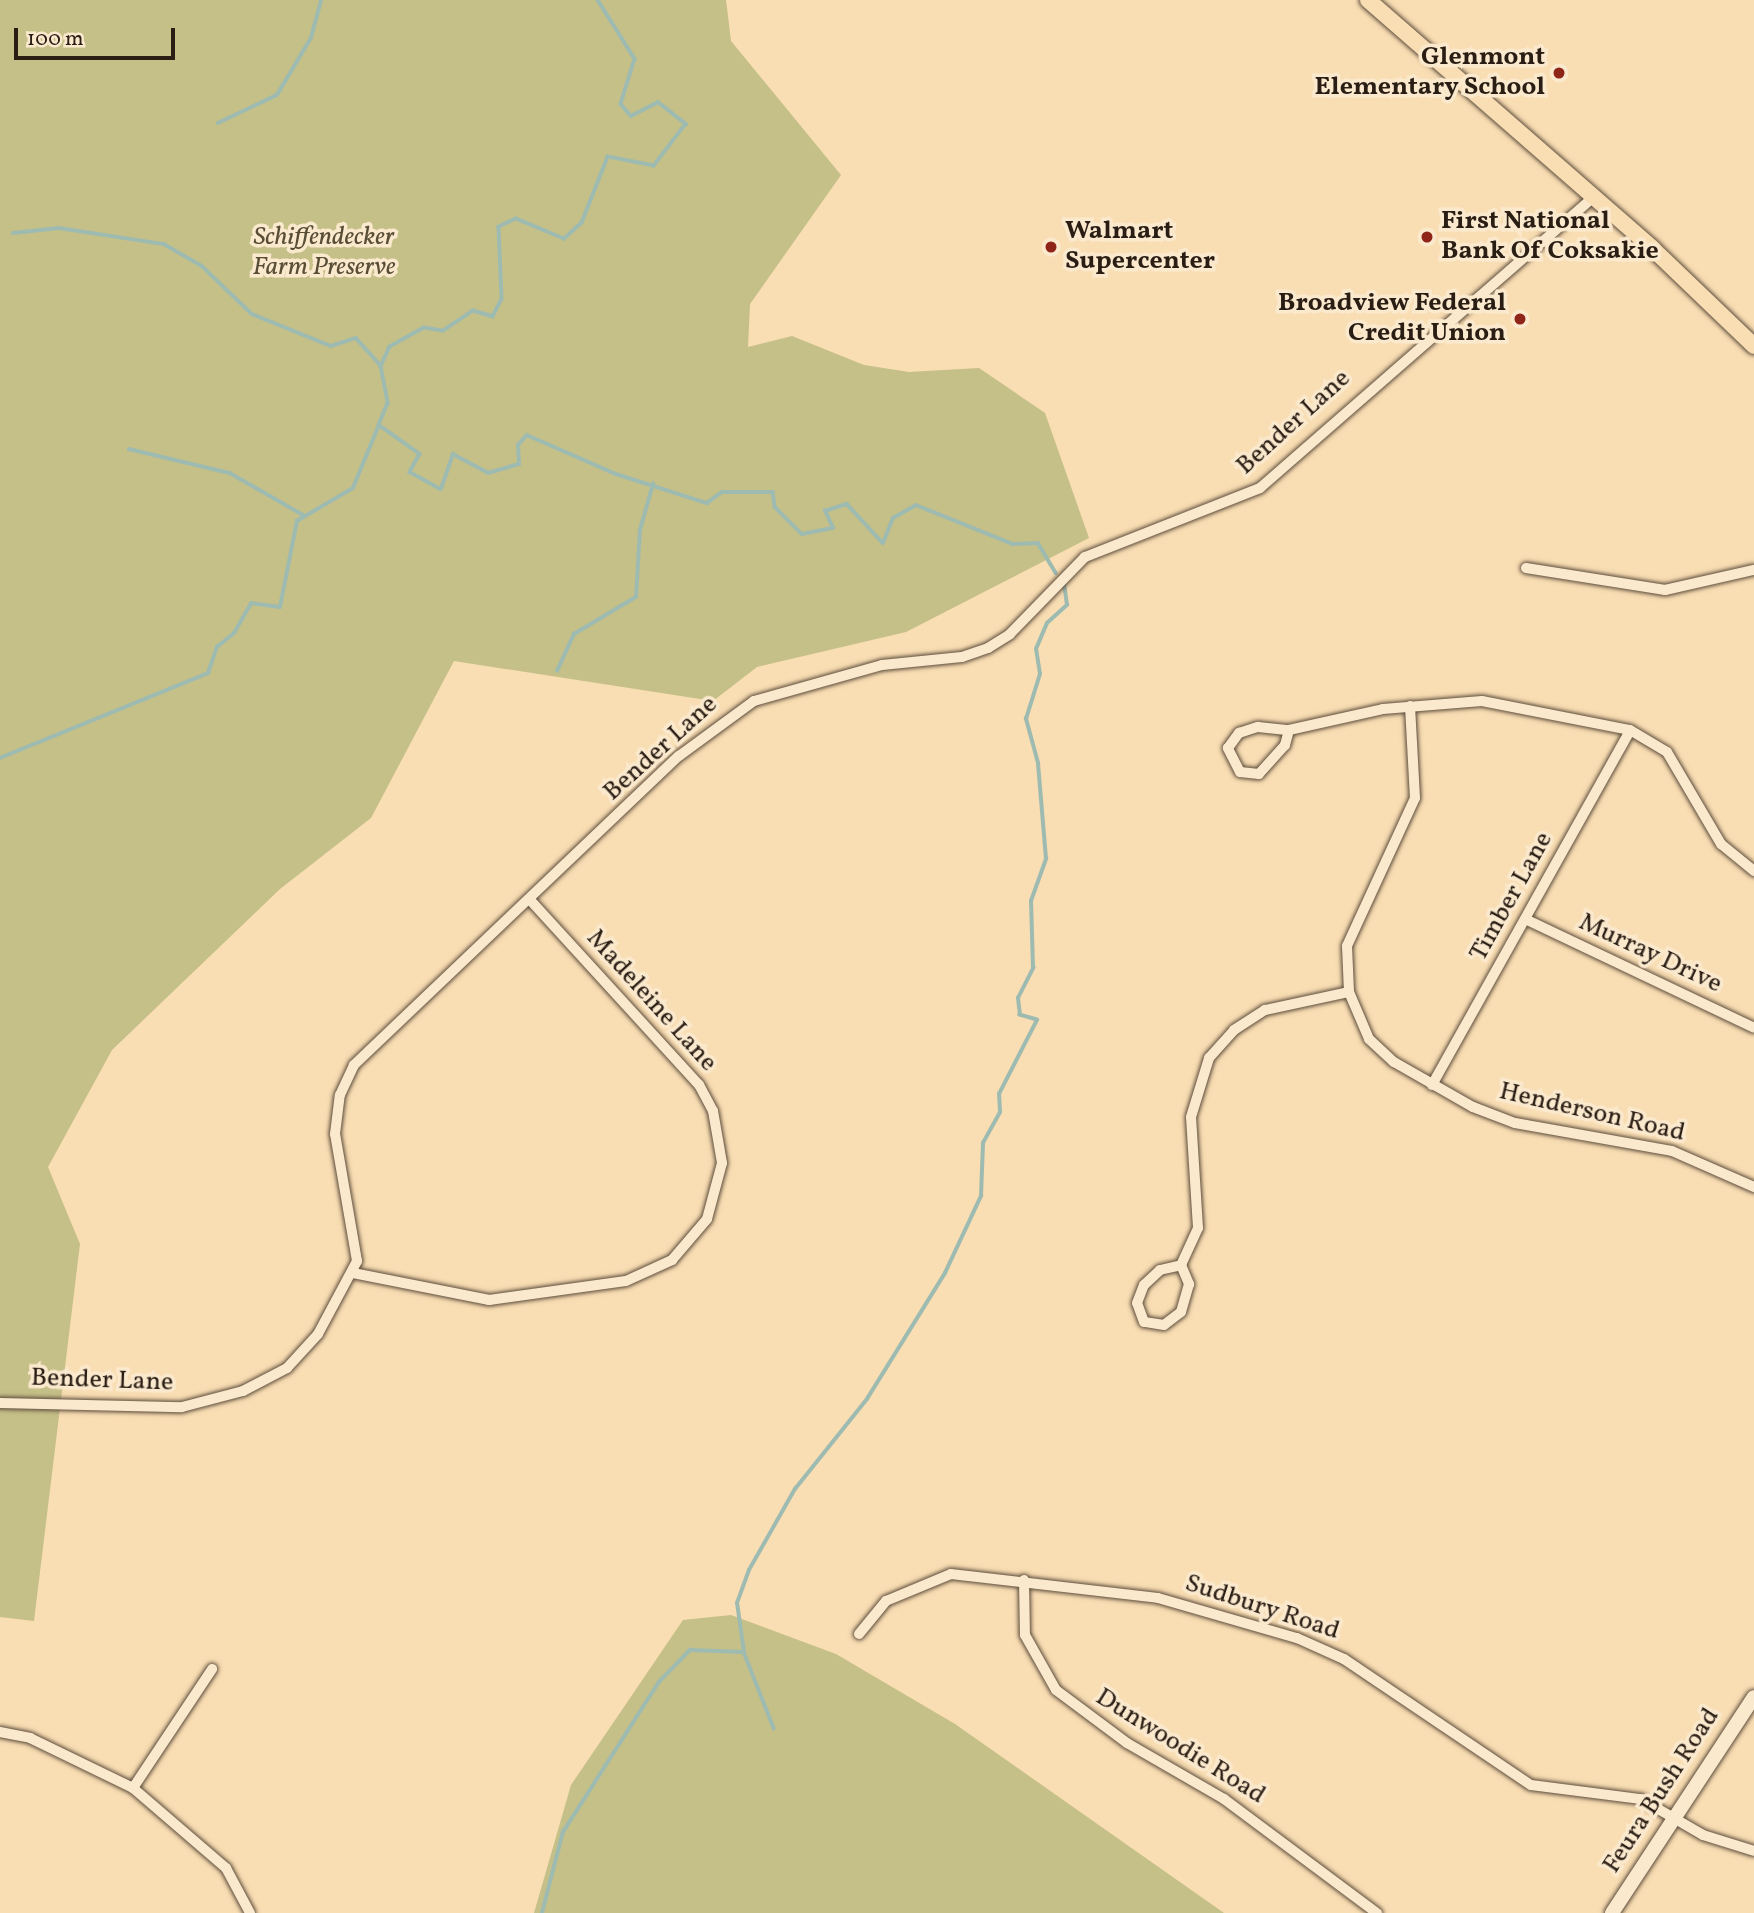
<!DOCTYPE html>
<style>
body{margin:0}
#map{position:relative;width:1754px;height:1913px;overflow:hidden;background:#f9ddb3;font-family:Vollkorn,serif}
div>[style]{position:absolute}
.green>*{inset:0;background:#c5bf88}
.stream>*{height:3.5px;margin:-1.75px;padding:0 1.75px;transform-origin:1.75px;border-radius:1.75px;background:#9ebbb1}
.roads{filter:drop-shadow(0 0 2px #5d4d3c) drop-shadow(0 0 2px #5d4d3c)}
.street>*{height:10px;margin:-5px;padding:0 5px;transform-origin:5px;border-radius:5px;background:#fbe9ce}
.secondary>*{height:14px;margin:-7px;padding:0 7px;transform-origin:7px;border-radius:7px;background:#fbe9ce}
.primary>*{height:16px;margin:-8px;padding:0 8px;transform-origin:8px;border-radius:8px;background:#f9ddb3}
.dots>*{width:19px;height:19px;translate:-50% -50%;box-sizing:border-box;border:4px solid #fbe9ce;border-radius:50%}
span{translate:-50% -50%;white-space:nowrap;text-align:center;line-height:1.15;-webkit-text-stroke:7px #fbe9ce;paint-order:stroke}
.poi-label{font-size:26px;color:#291d14;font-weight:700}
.right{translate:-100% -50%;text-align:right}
.left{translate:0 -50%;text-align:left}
.park-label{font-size:26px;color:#584e37;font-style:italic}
.street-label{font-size:26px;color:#291d14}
.scale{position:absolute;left:14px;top:28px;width:161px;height:32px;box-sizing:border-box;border:4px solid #291d14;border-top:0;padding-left:9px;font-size:21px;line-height:24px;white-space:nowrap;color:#291d14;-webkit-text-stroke:5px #fbe9ce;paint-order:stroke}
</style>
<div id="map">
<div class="green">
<div style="clip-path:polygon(0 0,726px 0,731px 41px,841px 175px,750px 304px,748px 347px,792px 336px,864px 365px,909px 372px,979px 368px,1045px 413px,1089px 538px,906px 632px,757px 667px,713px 701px,454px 661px,371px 818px,280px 889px,112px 1050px,48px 1167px,80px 1244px,34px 1621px,0 1617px)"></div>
<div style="clip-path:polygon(731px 1615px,836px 1654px,955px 1724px,1224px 1913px,534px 1913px,571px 1785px,683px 1620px)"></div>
</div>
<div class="stream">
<div style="left:598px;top:0;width:70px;rotate:57.9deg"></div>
<div style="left:635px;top:59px;width:47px;rotate:107.3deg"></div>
<div style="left:621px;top:104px;width:16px;rotate:50deg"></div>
<div style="left:631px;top:116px;width:30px;rotate:-27deg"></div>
<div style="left:658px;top:102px;width:36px;rotate:38deg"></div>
<div style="left:686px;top:124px;width:53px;rotate:127.3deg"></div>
<div style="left:654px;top:166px;width:47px;rotate:-168.9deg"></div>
<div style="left:608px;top:157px;width:71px;rotate:111.5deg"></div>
<div style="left:582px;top:223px;width:24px;rotate:138deg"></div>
<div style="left:564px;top:239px;width:52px;rotate:-157.4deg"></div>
<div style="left:516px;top:219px;width:19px;rotate:155deg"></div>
<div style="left:499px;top:227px;width:72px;rotate:87.6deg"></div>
<div style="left:502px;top:299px;width:20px;rotate:117deg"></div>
<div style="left:493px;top:317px;width:21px;rotate:-163deg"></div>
<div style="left:473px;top:311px;width:36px;rotate:146deg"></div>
<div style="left:443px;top:331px;width:19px;rotate:-171deg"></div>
<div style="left:424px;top:328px;width:39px;rotate:151deg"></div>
<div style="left:390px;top:347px;width:21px;rotate:115deg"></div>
<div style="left:381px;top:366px;width:38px;rotate:79deg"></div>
<div style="left:388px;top:403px;width:24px;rotate:112deg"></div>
<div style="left:379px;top:425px;width:50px;rotate:35.3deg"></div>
<div style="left:420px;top:454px;width:21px;rotate:119deg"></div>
<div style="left:410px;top:472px;width:35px;rotate:29deg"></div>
<div style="left:441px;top:489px;width:37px;rotate:-71deg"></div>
<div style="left:453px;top:454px;width:40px;rotate:28deg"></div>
<div style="left:488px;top:473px;width:32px;rotate:-16deg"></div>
<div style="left:519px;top:464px;width:19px;rotate:-93deg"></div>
<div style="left:518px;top:445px;width:13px;rotate:-48deg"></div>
<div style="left:527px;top:435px;width:97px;rotate:23.7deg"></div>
<div style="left:616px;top:474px;width:96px;rotate:17.7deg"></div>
<div style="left:707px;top:503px;width:19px;rotate:-36deg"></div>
<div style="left:722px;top:492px;width:51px"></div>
<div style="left:773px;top:492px;width:15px;rotate:82deg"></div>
<div style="left:775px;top:507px;width:38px;rotate:45deg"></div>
<div style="left:802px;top:534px;width:32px;rotate:-11deg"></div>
<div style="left:833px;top:528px;width:19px;rotate:-115deg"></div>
<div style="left:825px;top:511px;width:23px;rotate:-18deg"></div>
<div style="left:847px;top:504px;width:53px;rotate:47.3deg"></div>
<div style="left:883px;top:543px;width:27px;rotate:-68deg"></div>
<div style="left:893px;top:518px;width:26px;rotate:-29deg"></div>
<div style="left:916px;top:505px;width:105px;rotate:21.9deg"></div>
<div style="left:1013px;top:544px;width:25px;rotate:-2deg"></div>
<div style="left:1038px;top:543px;width:35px;rotate:59deg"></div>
<div style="left:218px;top:123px;width:65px;rotate:-25.4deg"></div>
<div style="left:277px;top:95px;width:66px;rotate:-59.2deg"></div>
<div style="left:311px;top:38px;width:39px;rotate:-75deg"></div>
<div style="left:13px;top:233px;width:46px;rotate:-6.2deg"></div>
<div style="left:59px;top:228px;width:106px;rotate:8.7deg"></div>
<div style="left:164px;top:244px;width:44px;rotate:30.1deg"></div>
<div style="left:202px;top:266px;width:69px;rotate:43.8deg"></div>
<div style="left:252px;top:314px;width:85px;rotate:22.1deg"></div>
<div style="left:331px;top:346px;width:26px;rotate:-18deg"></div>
<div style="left:356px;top:338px;width:38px;rotate:48deg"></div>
<div style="left:129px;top:449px;width:104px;rotate:13.4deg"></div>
<div style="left:230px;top:473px;width:86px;rotate:29.8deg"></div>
<div style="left:557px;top:671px;width:41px;rotate:-65.3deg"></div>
<div style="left:574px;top:634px;width:72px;rotate:-30.8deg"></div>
<div style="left:636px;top:597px;width:67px;rotate:-86.6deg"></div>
<div style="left:640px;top:530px;width:48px;rotate:-74.2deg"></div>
<div style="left:0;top:758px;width:225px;rotate:-22.2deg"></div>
<div style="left:208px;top:673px;width:28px;rotate:-71deg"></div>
<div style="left:217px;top:647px;width:22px;rotate:-39deg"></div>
<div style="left:234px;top:633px;width:34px;rotate:-60deg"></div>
<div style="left:251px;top:603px;width:29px;rotate:8deg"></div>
<div style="left:280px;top:607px;width:88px;rotate:-78.8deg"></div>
<div style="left:297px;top:521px;width:65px;rotate:-30.5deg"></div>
<div style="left:353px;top:488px;width:68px;rotate:-67.6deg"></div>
<div style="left:744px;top:1652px;width:82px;rotate:68.5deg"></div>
<div style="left:542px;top:1913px;width:84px;rotate:-75.5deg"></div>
<div style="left:563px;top:1832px;width:178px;rotate:-57.4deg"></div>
<div style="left:659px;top:1682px;width:45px;rotate:-45.9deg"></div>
<div style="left:690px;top:1650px;width:54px;rotate:2.1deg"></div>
<div style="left:744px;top:1652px;width:49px;rotate:-98.1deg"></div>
<div style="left:737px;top:1603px;width:35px;rotate:-70deg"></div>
<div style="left:749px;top:1570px;width:93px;rotate:-60.4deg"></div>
<div style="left:795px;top:1489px;width:115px;rotate:-51.3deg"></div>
<div style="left:867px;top:1399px;width:148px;rotate:-58.2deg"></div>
<div style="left:945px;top:1273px;width:85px;rotate:-64.9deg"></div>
<div style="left:981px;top:1196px;width:53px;rotate:-87.8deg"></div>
<div style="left:983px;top:1143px;width:35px;rotate:-61deg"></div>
<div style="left:1000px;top:1112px;width:18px;rotate:-93deg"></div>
<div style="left:999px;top:1094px;width:83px;rotate:-62.8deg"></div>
<div style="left:1037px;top:1020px;width:18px;rotate:-164deg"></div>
<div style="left:1020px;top:1015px;width:17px;rotate:-97deg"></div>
<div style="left:1018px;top:998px;width:34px;rotate:-63deg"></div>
<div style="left:1033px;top:968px;width:67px;rotate:-91.7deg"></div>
<div style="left:1031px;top:901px;width:45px;rotate:-70.3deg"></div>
<div style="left:1046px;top:859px;width:96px;rotate:-94.8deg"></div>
<div style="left:1038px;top:763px;width:46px;rotate:-105.3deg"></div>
<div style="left:1026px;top:719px;width:47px;rotate:-72.7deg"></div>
<div style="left:1040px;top:674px;width:25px;rotate:-99deg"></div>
<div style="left:1036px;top:649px;width:28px;rotate:-67deg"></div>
<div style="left:1047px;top:623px;width:27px;rotate:-42deg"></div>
<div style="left:1067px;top:605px;width:22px;rotate:-98deg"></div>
</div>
<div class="roads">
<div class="street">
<div style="left:1526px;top:568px;width:141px;rotate:9deg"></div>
<div style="left:1665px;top:590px;width:91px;rotate:-12.7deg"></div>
<div style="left:1410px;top:706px;width:92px;rotate:86.9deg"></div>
<div style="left:1415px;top:798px;width:163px;rotate:114.7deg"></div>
<div style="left:1347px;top:946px;width:46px;rotate:87.5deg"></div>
<div style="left:1349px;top:992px;width:51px;rotate:66.9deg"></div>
<div style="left:1369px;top:1039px;width:34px;rotate:43deg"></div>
<div style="left:1394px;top:1062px;width:91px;rotate:29.7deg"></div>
<div style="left:1473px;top:1107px;width:45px;rotate:20.9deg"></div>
<div style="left:1515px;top:1123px;width:159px;rotate:10.1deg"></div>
<div style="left:1672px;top:1151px;width:90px;rotate:23.7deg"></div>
<div style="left:1258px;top:727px;width:31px;rotate:6deg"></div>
<div style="left:1289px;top:730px;width:16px;rotate:105deg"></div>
<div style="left:1285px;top:745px;width:39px;rotate:132deg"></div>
<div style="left:1259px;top:774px;width:19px;rotate:-174deg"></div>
<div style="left:1240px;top:772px;width:27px;rotate:-117deg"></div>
<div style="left:1228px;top:748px;width:19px;rotate:-54deg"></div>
<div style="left:1239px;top:733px;width:20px;rotate:-18deg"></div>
<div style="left:1289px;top:730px;width:96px;rotate:-12.6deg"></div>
<div style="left:1383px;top:709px;width:99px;rotate:-4.6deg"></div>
<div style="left:1482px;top:701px;width:151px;rotate:11.1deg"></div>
<div style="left:1630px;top:730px;width:43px;rotate:30.7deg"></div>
<div style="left:1667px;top:752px;width:107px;rotate:59.6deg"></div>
<div style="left:1721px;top:844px;width:43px;rotate:39.3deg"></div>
<div style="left:1527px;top:920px;width:251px;rotate:25.4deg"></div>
<div style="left:1432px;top:1085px;width:406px;rotate:-60.8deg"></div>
<div style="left:1181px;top:1265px;width:41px;rotate:-65.3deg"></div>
<div style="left:1198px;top:1228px;width:111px;rotate:-93.6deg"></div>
<div style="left:1191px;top:1117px;width:62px;rotate:-73deg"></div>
<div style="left:1209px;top:1058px;width:38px;rotate:-48deg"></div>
<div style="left:1234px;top:1030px;width:37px;rotate:-33deg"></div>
<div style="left:1265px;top:1010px;width:86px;rotate:-12.1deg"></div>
<div style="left:1181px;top:1265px;width:21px;rotate:67deg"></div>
<div style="left:1189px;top:1284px;width:29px;rotate:106deg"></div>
<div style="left:1181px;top:1312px;width:21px;rotate:143deg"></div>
<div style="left:1164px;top:1325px;width:20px;rotate:-171deg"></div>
<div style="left:1144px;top:1322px;width:20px;rotate:-110deg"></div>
<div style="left:1137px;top:1303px;width:19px;rotate:-69deg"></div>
<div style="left:1144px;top:1285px;width:22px;rotate:-43deg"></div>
<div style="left:1160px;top:1270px;width:22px;rotate:-13deg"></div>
<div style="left:353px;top:1273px;width:139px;rotate:11.2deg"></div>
<div style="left:489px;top:1300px;width:138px;rotate:-7.9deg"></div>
<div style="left:626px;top:1281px;width:51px;rotate:-24.5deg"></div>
<div style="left:672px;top:1260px;width:54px;rotate:-49.5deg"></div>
<div style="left:707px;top:1219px;width:58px;rotate:-75deg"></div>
<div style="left:722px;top:1163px;width:53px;rotate:-99.8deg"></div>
<div style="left:713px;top:1111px;width:30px;rotate:-118deg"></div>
<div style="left:699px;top:1085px;width:249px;rotate:-132.4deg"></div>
<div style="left:0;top:1403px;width:182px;rotate:1.3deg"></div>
<div style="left:182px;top:1407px;width:63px;rotate:-14.7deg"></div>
<div style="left:243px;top:1391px;width:50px;rotate:-27.6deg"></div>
<div style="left:287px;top:1368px;width:46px;rotate:-47.6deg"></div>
<div style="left:318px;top:1334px;width:83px;rotate:-61.9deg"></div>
<div style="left:357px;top:1261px;width:129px;rotate:-99.8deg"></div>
<div style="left:335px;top:1134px;width:39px;rotate:-83deg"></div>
<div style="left:340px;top:1095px;width:33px;rotate:-65deg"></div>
<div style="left:354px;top:1065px;width:448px;rotate:-43.6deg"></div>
<div style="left:679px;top:756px;width:93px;rotate:-36.3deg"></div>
<div style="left:754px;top:701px;width:133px;rotate:-15.7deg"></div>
<div style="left:882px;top:665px;width:80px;rotate:-5.7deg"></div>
<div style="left:962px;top:657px;width:28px;rotate:-19deg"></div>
<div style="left:988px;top:648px;width:26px;rotate:-32deg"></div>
<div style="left:1010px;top:634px;width:107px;rotate:-45.8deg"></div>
<div style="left:1085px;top:557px;width:188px;rotate:-21.5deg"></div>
<div style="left:1260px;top:488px;width:443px;rotate:-41.1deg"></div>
<div style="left:1024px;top:1580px;width:55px;rotate:89deg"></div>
<div style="left:1025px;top:1635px;width:63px;rotate:60.6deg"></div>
<div style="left:1056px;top:1690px;width:89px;rotate:36.7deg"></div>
<div style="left:1127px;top:1743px;width:112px;rotate:30deg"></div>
<div style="left:1224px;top:1799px;width:191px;rotate:36.7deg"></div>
<div style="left:859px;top:1634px;width:43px;rotate:-50.7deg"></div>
<div style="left:886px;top:1601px;width:70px;rotate:-22.6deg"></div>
<div style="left:951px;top:1574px;width:208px;rotate:6.6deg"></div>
<div style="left:1158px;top:1598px;width:145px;rotate:16.1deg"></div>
<div style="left:1297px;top:1638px;width:51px;rotate:24.1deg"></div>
<div style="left:1344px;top:1659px;width:225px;rotate:34deg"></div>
<div style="left:1531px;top:1785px;width:111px;rotate:7.3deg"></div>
<div style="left:1641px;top:1799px;width:72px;rotate:30.1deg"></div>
<div style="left:1703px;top:1835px;width:53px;rotate:17.4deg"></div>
<div style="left:0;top:1732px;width:31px;rotate:11deg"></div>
<div style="left:30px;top:1738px;width:114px;rotate:25.9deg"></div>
<div style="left:133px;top:1788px;width:123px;rotate:40.7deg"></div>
<div style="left:226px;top:1868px;width:51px;rotate:61.9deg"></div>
<div style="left:133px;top:1788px;width:143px;rotate:-56.4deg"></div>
</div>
<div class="secondary">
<div style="left:1612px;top:1913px;width:258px;rotate:-56.7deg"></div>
</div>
<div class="primary">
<div style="left:1368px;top:0;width:378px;rotate:41.1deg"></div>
<div style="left:1653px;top:249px;width:140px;rotate:43.8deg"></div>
</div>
</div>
<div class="dots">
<div style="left:1559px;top:73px;background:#8f2418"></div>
<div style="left:1427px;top:237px;background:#8f2418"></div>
<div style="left:1051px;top:247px;background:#8f2418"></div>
<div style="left:1520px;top:319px;background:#8f2418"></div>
</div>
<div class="poi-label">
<span class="right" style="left:1545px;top:73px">Glenmont<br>Elementary School</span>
<span class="left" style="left:1441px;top:237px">First National<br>Bank Of Coksakie</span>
<span class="left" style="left:1065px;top:247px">Walmart<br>Supercenter</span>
<span class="right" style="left:1506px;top:319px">Broadview Federal<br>Credit Union</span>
</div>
<div class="park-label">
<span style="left:324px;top:253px">Schiffendecker<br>Farm Preserve</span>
</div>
<div class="street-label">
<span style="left:1294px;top:423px;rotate:-42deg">Bender Lane</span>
<span style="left:661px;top:749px;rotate:-42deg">Bender Lane</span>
<span style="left:1512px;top:897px;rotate:-61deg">Timber Lane</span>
<span style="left:1650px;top:954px;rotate:25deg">Murray Drive</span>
<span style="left:651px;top:1001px;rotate:48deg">Madeleine Lane</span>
<span style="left:1592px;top:1113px;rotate:13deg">Henderson Road</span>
<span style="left:102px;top:1381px;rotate:2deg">Bender Lane</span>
<span style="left:1262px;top:1608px;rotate:18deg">Sudbury Road</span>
<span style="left:1180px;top:1747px;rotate:32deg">Dunwoodie Road</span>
<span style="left:1662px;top:1791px;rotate:-57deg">Feura Bush Road</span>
</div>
<div class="scale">100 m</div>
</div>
